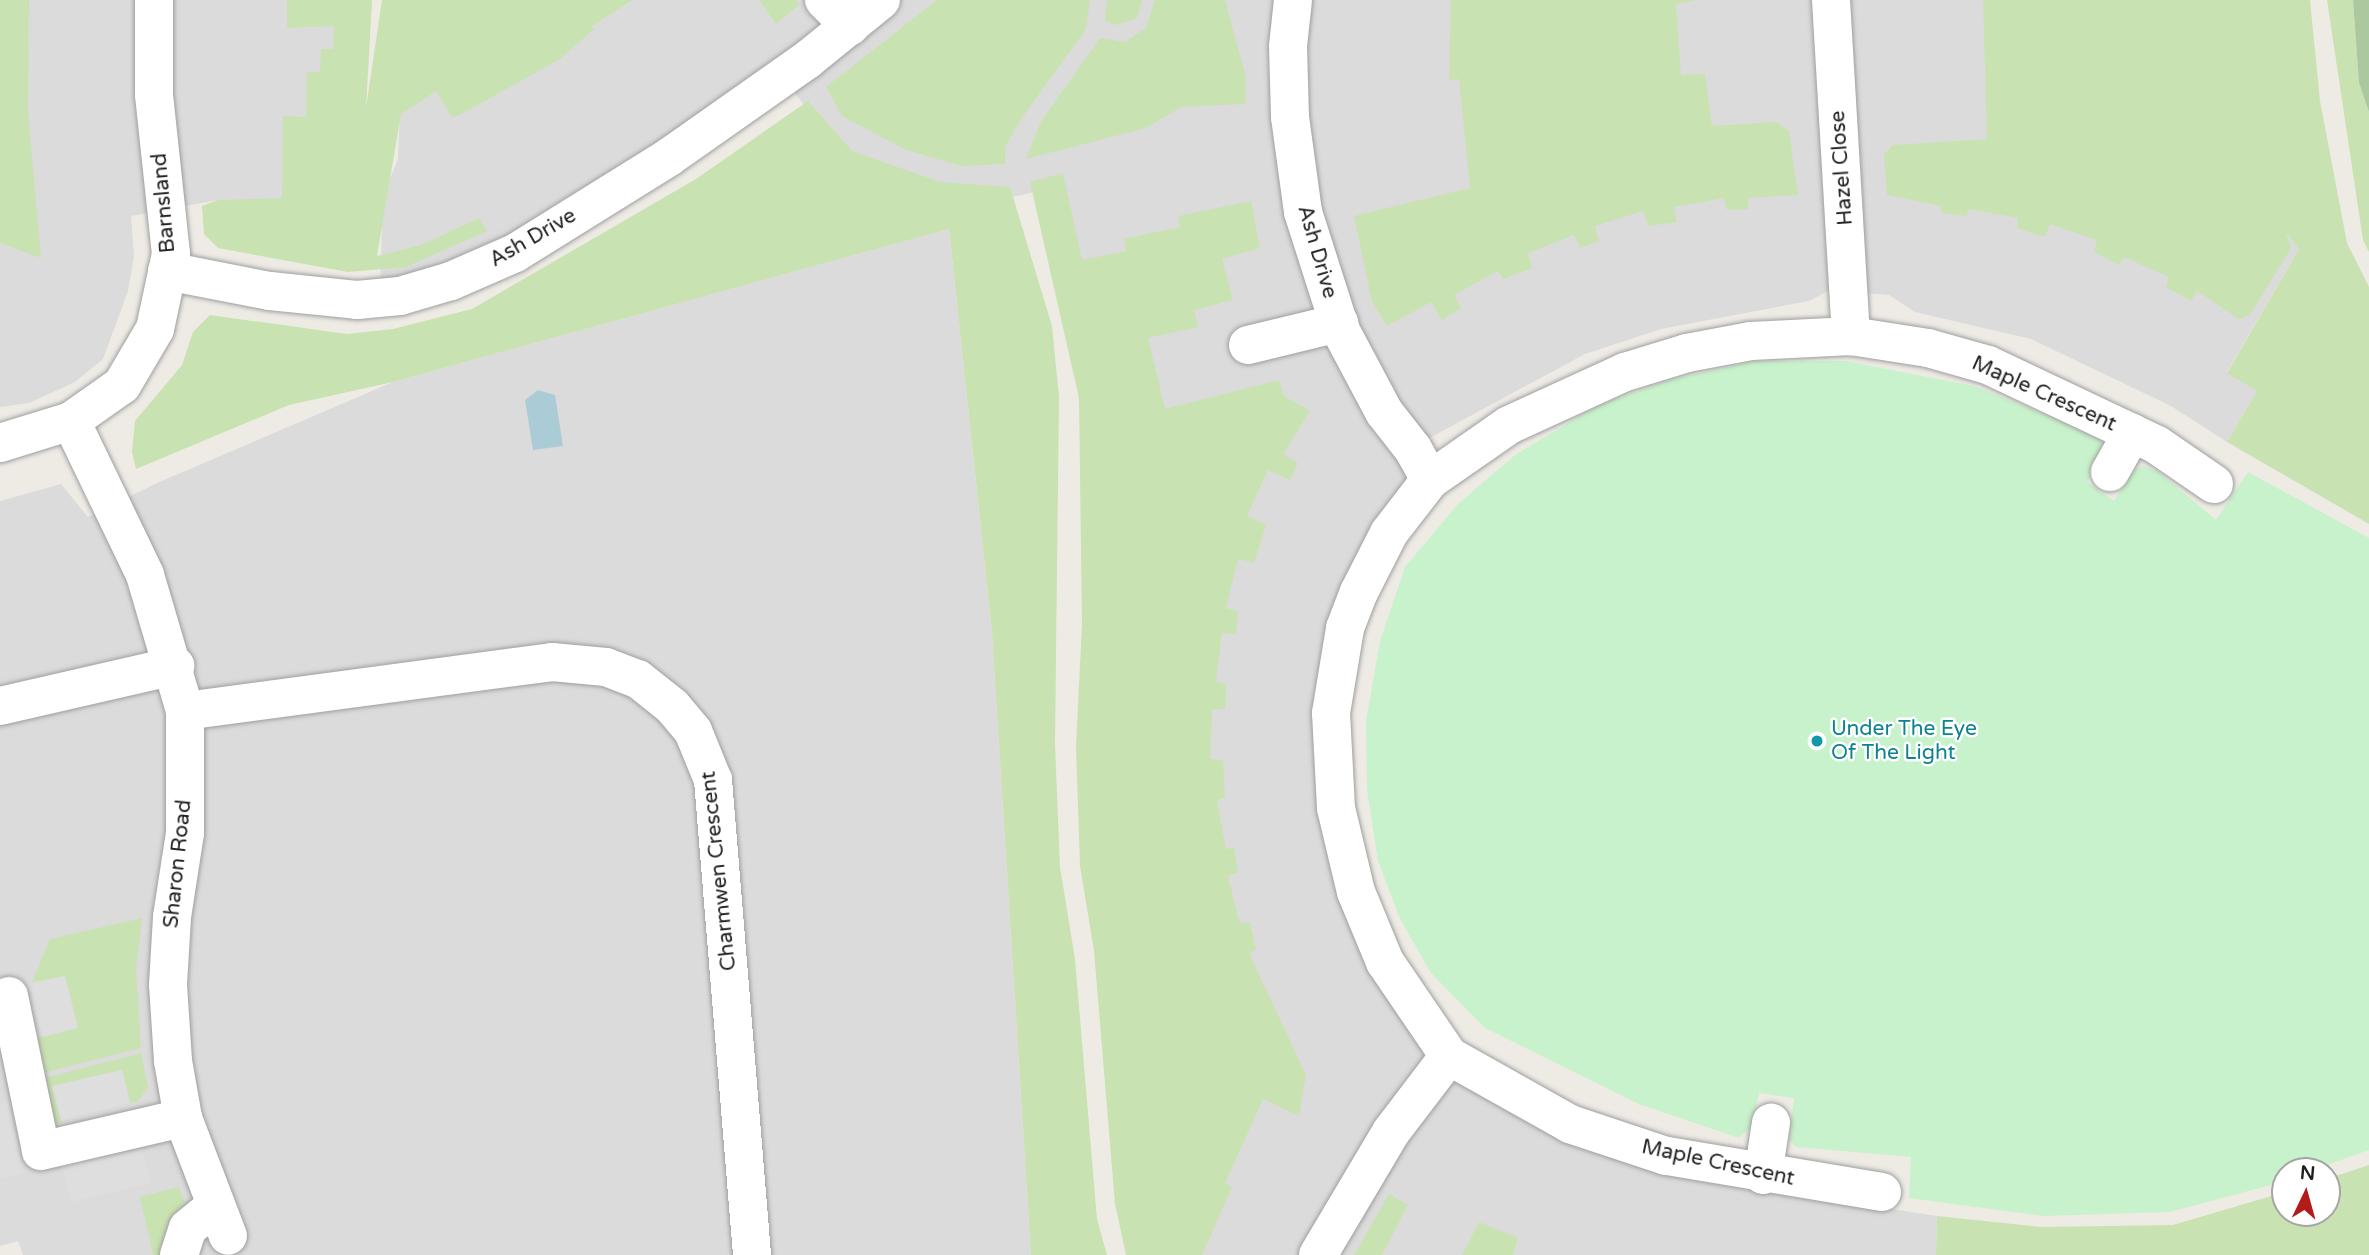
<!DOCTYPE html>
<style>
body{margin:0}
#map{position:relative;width:2369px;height:1255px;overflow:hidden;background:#eeebe5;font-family:"Varela Round",sans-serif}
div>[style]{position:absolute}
.residential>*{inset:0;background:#dcdbdb}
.grass>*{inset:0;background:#c9e2b1}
.forest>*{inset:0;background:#abc89f}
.park>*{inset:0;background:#c8f2cb}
.parking>*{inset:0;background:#dedede}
.water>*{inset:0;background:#abccd6}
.roads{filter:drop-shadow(0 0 2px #9f9f9f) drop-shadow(0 0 2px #9f9f9f)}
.minor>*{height:38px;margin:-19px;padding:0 19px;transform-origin:19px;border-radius:19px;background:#fff}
.dots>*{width:19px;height:19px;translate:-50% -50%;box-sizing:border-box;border:4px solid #fff;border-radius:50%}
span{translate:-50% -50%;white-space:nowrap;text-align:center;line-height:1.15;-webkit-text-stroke:5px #fff;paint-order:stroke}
.street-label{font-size:21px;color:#1e1e1e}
.culture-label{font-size:21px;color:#0d838f}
.left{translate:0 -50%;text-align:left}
.north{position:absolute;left:2271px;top:1157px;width:70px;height:70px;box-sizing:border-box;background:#fff;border:2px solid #a5a5a5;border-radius:50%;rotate:5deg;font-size:19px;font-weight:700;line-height:28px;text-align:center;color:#1e1e1e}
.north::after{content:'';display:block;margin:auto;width:24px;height:32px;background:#b31a19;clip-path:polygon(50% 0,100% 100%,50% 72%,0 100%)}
</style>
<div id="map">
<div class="residential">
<div style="clip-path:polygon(0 0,372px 0,364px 119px,346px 259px,218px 200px,131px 216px,134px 256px,128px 291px,103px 359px,75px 382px,29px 403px,0 407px)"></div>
<div style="clip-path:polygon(413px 0,2222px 0,2285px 232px,2299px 249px,2227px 372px,2257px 391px,2227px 442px,2171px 406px,2031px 339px,1915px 312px,1889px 295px,1830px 290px,1809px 301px,1661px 329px,1585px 354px,1411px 448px,1428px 479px,1358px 590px,1334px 809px,1446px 1055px,1568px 1125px,1853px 1203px,1937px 1216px,1936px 1255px,1192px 1255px,1100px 605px,1057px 187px,1004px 199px,935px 192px,846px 155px,776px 71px,499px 248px,380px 287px,383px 197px,398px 159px,402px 51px)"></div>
<div style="clip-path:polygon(949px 229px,992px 632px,1031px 1255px,23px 1255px,18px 1241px,0 1246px,0 501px,61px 484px,88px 517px,157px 483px,393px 382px)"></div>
</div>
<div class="grass">
<div style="clip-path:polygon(0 0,29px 0,28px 112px,41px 258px,0 243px)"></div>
<div style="clip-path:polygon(287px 0,372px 0,366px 108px,382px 0,632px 0,592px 26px,594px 29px,560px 59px,467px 111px,452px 118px,436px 91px,401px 114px,377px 256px,421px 245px,479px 218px,487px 231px,406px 267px,348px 272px,218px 248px,204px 234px,202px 206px,218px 200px,282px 198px,283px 116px,306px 117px,307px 72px,320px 72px,321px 49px,333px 49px,334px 26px,287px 28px)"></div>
<div style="clip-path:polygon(759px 0,796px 0,799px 5px,776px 24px)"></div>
<div style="clip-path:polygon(937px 0,1090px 0,1086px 29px,1021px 119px,1005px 147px,1005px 164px,961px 166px,904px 149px,842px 116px,826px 87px)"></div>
<div style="clip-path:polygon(1107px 0,1142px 0,1137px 18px,1116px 25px,1105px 21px)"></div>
<div style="clip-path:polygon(1155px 0,1225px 0,1246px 77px,1245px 104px,1181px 107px,1146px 128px,1026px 159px,1040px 123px,1100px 38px,1125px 42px,1146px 28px)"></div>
<div style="clip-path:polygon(1451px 0,1697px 0,1676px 4px,1681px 75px,1705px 74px,1712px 126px,1776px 122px,1789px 131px,1798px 195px,1748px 198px,1748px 209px,1727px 210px,1724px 198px,1674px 207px,1677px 222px,1648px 226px,1643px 211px,1595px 226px,1599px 241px,1580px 248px,1574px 235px,1528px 253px,1532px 268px,1503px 279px,1498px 271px,1454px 295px,1461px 308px,1442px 320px,1431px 302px,1387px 326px,1372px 302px,1354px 216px,1470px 188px,1459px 79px,1449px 80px)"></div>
<div style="clip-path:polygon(1983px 0,2310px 0,2320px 101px,2347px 243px,2369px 287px,2369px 524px,2227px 442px,2257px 391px,2227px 373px,2299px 249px,2286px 233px,2291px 248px,2250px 315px,2239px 319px,2197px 291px,2191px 301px,2166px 287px,2169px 277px,2124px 257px,2119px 265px,2094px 252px,2097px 240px,2050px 224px,2045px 237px,2017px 228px,2018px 218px,1968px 209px,1967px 216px,1941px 213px,1941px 206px,1887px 195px,1884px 154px,1893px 145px,1987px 139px)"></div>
<div style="clip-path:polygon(2327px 0,2353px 0,2359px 83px,2369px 112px,2369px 252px,2363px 240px)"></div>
<div style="clip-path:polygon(808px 101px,852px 151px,940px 182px,1010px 187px,1052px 326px,1059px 397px,1055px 744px,1060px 867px,1075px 959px,1097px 1219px,1107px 1255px,1031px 1255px,992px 632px,949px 229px,393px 382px,289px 405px,136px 469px,132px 452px,135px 421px,182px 365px,193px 332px,210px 315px,347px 334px,393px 329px,472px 309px,696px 179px)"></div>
<div style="clip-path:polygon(1063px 173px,1082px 260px,1126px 251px,1124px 239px,1180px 227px,1178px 216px,1251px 201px,1260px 248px,1222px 259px,1233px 300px,1194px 310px,1198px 327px,1148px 338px,1165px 409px,1279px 380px,1284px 396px,1310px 411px,1283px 454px,1298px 463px,1290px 480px,1268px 470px,1247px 516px,1266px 525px,1254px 563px,1238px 559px,1226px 608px,1238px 611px,1236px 634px,1222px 633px,1216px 682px,1226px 684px,1226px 698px,1225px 709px,1212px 709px,1210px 759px,1223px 760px,1225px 798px,1217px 800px,1226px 849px,1234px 848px,1238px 872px,1228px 876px,1240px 924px,1250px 922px,1256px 950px,1249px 953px,1306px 1075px,1299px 1116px,1263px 1099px,1225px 1183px,1232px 1187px,1202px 1255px,1126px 1255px,1115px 1204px,1094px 951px,1080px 866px,1076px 746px,1082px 624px,1079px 398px,1030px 182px)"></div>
<div style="clip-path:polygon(142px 918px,136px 970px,141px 1048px,39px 1074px,32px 1039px,77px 1028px,32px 982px,50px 939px)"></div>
<div style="clip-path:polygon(141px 1053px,148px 1088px,137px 1102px,130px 1103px,122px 1070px,52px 1087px,62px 1123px,53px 1124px,42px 1079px)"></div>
<div style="clip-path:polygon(2369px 1165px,2369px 1255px,1936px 1255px,1937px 1216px,2042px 1227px,2173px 1225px,2285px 1192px,2285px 1213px,2327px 1213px,2327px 1179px)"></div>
<div style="clip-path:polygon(179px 1187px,186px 1205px,167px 1255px,153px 1255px,140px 1197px)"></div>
<div style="clip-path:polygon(1389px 1194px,1408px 1205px,1382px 1255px,1354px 1255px)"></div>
<div style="clip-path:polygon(1479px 1222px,1518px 1238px,1513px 1255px,1462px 1255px)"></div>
</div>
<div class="forest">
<div style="clip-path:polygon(2353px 0,2369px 0,2369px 112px,2359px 83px)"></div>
</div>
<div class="park">
<div style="clip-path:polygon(1756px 361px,1846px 361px,1974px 386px,2101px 437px,2102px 450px,2087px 482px,2114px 501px,2133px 470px,2144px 466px,2157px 471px,2216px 520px,2248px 472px,2369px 538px,2369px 1150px,2310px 1171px,2285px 1171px,2285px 1180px,2278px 1183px,2170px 1212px,2044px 1216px,1909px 1198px,1911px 1157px,1796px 1147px,1789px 1139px,1794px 1098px,1759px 1093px,1753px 1126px,1739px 1138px,1639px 1104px,1485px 1028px,1431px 973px,1400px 919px,1378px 861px,1367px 790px,1366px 721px,1380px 641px,1405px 567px,1458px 504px,1515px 455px,1598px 405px,1668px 380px)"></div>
</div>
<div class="parking">
<div style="clip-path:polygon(65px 976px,78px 1028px,42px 1037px,29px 983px)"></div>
<div style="clip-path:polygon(122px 1070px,130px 1103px,61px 1120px,52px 1086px)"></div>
<div style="clip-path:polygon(7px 1101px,25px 1173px,0 1179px,0 1103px)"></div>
<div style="clip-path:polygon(142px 1148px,151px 1183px,71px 1202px,62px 1165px)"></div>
</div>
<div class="water">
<div style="clip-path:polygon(538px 390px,555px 395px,563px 446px,533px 450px,525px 400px)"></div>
</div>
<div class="roads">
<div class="minor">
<div style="left:824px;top:0;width:37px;rotate:45deg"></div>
<div style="left:1293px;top:0;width:46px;rotate:96.2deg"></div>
<div style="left:1288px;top:46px;width:71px;rotate:88.4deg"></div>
<div style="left:1290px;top:117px;width:96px;rotate:82.2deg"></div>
<div style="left:1303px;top:212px;width:125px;rotate:72.3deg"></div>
<div style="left:1341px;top:331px;width:92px;rotate:62deg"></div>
<div style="left:1384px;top:412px;width:47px;rotate:51.9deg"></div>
<div style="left:1413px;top:449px;width:35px;rotate:61deg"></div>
<div style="left:1831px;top:0;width:337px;rotate:86.6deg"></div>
<div style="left:167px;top:271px;width:105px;rotate:11deg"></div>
<div style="left:270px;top:291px;width:87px;rotate:5.9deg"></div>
<div style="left:357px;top:300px;width:43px;rotate:-5.3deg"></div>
<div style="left:400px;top:296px;width:53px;rotate:-16.4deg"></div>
<div style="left:451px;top:281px;width:70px;rotate:-23.6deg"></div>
<div style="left:515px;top:253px;width:181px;rotate:-31.9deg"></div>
<div style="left:669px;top:157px;width:169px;rotate:-35.1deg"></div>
<div style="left:807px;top:60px;width:95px;rotate:-39deg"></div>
<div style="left:1248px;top:345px;width:94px;rotate:-13.6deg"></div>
<div style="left:71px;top:421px;width:171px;rotate:64.3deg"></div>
<div style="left:145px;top:575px;width:142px;rotate:73.6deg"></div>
<div style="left:185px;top:711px;width:122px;rotate:90deg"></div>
<div style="left:185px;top:833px;width:85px;rotate:98.8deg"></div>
<div style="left:172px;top:917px;width:68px;rotate:93.4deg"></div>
<div style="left:168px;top:985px;width:76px;rotate:86.2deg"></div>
<div style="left:173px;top:1061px;width:58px;rotate:80deg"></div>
<div style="left:183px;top:1118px;width:126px;rotate:69.1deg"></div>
<div style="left:0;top:443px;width:74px;rotate:-17.2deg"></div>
<div style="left:71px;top:421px;width:62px;rotate:-35.2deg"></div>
<div style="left:122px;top:385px;width:65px;rotate:-59.5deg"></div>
<div style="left:155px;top:329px;width:77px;rotate:-78deg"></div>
<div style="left:171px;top:254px;width:161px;rotate:-96.1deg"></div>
<div style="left:154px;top:94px;width:94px;rotate:-90deg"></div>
<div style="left:2110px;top:472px;width:45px;rotate:-60.6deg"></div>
<div style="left:0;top:706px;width:180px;rotate:-12.9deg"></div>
<div style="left:185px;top:711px;width:370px;rotate:-7.6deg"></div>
<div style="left:552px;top:662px;width:54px;rotate:5.3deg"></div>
<div style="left:606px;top:667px;width:34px;rotate:21deg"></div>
<div style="left:638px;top:679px;width:43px;rotate:38.5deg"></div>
<div style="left:672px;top:706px;width:33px;rotate:50deg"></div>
<div style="left:693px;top:731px;width:53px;rotate:67.8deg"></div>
<div style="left:713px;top:780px;width:477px;rotate:85.3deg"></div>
<div style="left:9px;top:996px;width:158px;rotate:78.3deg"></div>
<div style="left:41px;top:1151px;width:146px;rotate:-13.1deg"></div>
<div style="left:1763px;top:1175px;width:53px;rotate:-81.3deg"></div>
<div style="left:1882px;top:1192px;width:219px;rotate:-170.5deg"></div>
<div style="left:1666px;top:1156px;width:101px;rotate:-161.6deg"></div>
<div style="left:1570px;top:1124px;width:139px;rotate:-150.7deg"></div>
<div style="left:1449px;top:1056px;width:114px;rotate:-124.2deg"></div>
<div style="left:1385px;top:962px;width:76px;rotate:-112.5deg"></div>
<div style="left:1356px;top:892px;width:86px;rotate:-103.4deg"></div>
<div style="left:1336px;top:808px;width:95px;rotate:-93deg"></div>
<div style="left:1331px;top:713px;width:86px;rotate:-80.6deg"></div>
<div style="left:1345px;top:628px;width:39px;rotate:-69deg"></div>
<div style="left:1359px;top:592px;width:66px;rotate:-63deg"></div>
<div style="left:1389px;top:533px;width:67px;rotate:-52.3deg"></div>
<div style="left:1430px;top:480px;width:96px;rotate:-34.8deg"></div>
<div style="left:1509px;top:425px;width:128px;rotate:-24.6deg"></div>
<div style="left:1625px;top:372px;width:65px;rotate:-17deg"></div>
<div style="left:1687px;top:353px;width:65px;rotate:-10.6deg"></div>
<div style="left:1751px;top:341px;width:100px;rotate:-2.9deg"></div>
<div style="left:1851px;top:336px;width:78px;rotate:8.9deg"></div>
<div style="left:1928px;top:348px;width:62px;rotate:15.8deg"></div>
<div style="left:1988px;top:365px;width:187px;rotate:25.3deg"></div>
<div style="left:2157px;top:445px;width:69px;rotate:34.4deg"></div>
<div style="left:179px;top:1255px;width:28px;rotate:-72deg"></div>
<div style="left:188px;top:1228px;width:36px;rotate:-39deg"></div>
<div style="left:1318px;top:1255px;width:143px;rotate:-59.3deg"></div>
<div style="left:1391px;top:1132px;width:96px;rotate:-52.7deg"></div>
</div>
</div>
<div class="dots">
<div style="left:1817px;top:741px;background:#0f9aa8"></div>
</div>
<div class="street-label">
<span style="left:1842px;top:168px;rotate:-94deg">Hazel Close</span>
<span style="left:164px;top:203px;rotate:-95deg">Barnsland</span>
<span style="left:533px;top:238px;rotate:-30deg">Ash Drive</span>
<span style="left:1317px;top:252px;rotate:74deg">Ash Drive</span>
<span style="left:2044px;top:394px;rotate:24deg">Maple Crescent</span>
<span style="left:178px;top:864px;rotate:-84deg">Sharon Road</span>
<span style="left:719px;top:871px;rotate:-96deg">Charmwen Crescent</span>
<span style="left:1718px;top:1163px;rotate:12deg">Maple Crescent</span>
</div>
<div class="culture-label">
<span class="left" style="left:1831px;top:741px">Under The Eye<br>Of The Light</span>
</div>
<div class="north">N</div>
</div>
